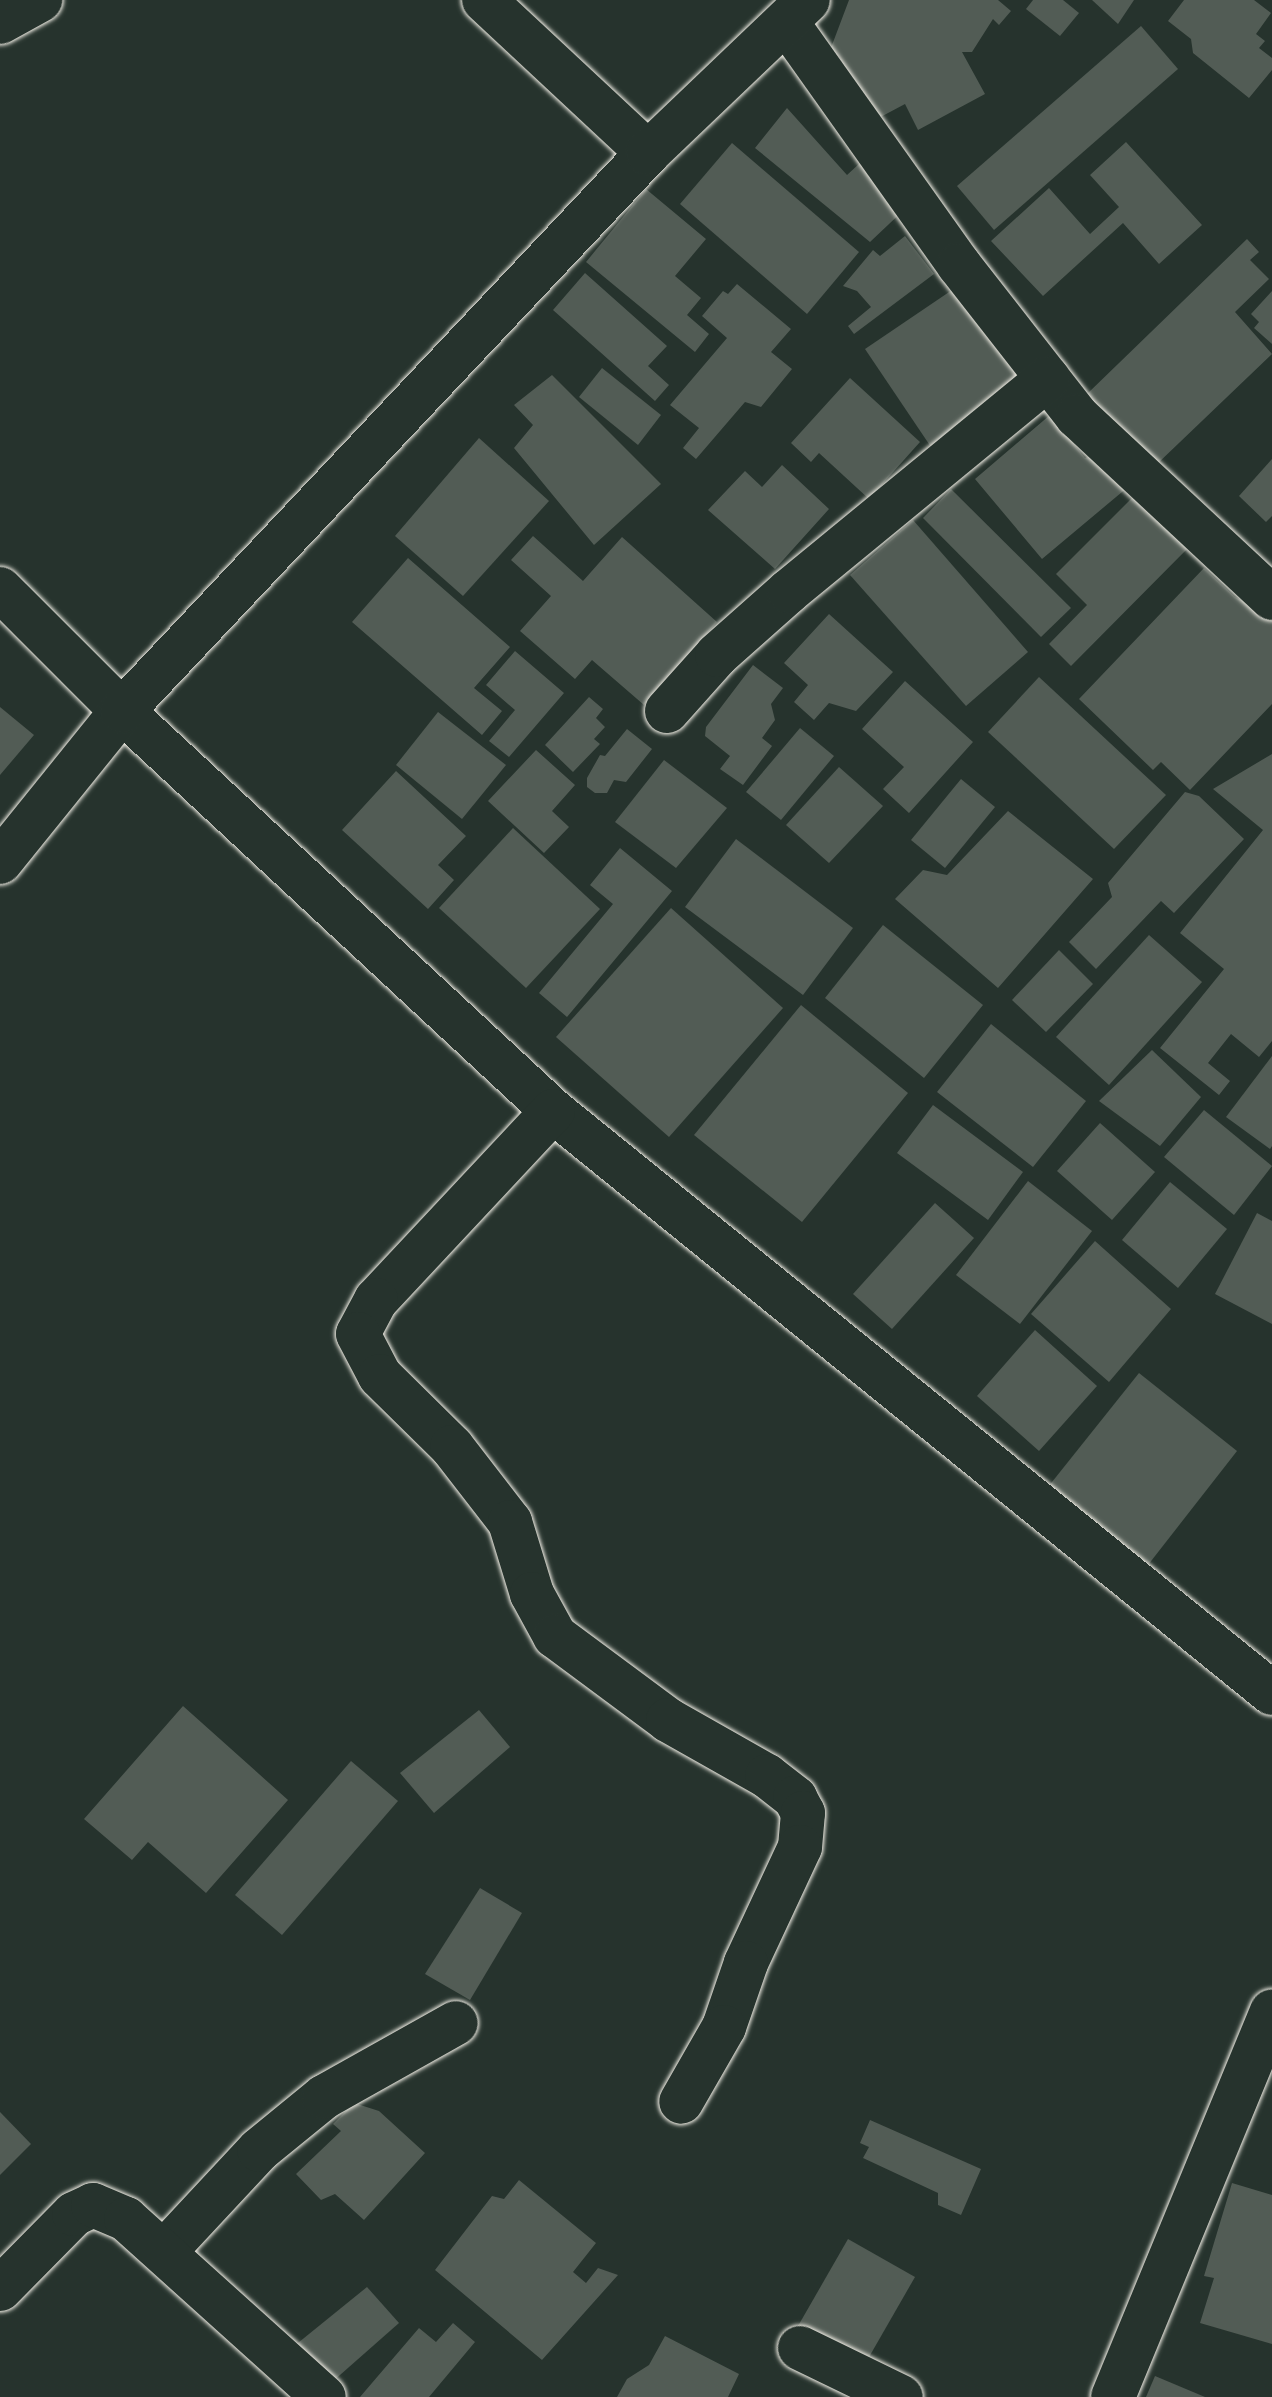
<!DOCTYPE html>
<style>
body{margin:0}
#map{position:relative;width:1272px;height:2397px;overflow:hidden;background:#26332d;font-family:"Indie Flower",sans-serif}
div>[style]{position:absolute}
.building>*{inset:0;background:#525c55}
.roads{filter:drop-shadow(0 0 2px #f4f1e8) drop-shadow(0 0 2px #f4f1e8)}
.minor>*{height:44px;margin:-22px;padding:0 22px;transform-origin:22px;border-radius:22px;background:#26332d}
.major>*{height:44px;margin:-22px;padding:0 22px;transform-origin:22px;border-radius:22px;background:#26332d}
span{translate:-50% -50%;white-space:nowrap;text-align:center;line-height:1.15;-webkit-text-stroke:7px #26332d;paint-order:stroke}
</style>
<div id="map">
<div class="building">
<div style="clip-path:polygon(849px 0,998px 0,1011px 11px,999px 25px,993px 19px,972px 52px,962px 52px,985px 94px,918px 130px,905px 104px,873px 121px,839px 56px,829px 53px)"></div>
<div style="clip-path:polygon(1033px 0,1063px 0,1079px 13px,1060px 36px,1026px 9px)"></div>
<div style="clip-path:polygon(1092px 0,1134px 0,1118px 24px)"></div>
<div style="clip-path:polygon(1184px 0,1254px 0,1271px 13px,1256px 34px,1265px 41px,1259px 48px,1272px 58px,1272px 70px,1249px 98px,1193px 53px,1191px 39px,1168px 21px)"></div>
<div style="clip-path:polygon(1141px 26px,1178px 69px,994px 230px,957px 186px)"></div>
<div style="clip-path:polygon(787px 108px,847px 175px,860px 163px,907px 207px,870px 242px,755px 148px)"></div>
<div style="clip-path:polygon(1126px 142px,1202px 225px,1159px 264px,1123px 223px,1043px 296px,991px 241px,1049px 188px,1090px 234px,1119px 207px,1090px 175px)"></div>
<div style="clip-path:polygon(732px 143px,859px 252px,807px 314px,680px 204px)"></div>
<div style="clip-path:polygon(646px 189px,706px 239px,675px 276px,701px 298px,687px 315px,709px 334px,695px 352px,586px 262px)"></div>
<div style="clip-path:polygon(905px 236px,934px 274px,854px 334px,848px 326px,871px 307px,857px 291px,843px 286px,873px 250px,880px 256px)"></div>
<div style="clip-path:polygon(1247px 239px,1259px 252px,1250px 260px,1269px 279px,1235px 312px,1272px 354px,1156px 465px,1087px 394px)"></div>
<div style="clip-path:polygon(585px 273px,667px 346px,648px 366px,669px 385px,655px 401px,553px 310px)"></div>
<div style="clip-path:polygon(737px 284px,791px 329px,771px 352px,792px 369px,761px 407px,745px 402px,696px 459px,683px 448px,699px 428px,670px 405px,727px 338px,702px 316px,723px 291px,728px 294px)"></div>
<div style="clip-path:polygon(958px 286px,1026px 386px,933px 450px,865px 349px)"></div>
<div style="clip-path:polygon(1272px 291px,1272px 344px,1254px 328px,1259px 322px,1251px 314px)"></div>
<div style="clip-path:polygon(602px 368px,661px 415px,638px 445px,579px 397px)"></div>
<div style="clip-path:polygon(552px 375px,661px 484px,594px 545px,514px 448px,533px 425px,514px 405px)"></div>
<div style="clip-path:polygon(850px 378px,920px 442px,869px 499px,819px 453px,811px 462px,791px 443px)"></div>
<div style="clip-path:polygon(1050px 415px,1085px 458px,1099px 453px,1128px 487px,1042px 559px,975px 479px)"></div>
<div style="clip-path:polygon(479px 438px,549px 501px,463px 596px,395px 536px)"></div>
<div style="clip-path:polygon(1272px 459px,1272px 516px,1266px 522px,1239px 496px)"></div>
<div style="clip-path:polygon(782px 465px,829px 509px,775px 569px,708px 510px,745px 471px,762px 487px)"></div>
<div style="clip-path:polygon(951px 489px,1071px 608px,1041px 637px,923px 518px)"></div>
<div style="clip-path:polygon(1140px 490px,1193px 543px,1071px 666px,1049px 644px,1087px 605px,1056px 574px)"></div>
<div style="clip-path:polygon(913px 520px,1028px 652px,966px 706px,850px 575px)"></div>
<div style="clip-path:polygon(533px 536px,583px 581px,622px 537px,717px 622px,644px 705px,592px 660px,575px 679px,520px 631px,551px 596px,511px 560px)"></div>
<div style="clip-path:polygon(408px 558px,510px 647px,474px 688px,502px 711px,482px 735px,352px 622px)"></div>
<div style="clip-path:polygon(1204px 568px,1235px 597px,1272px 616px,1272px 704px,1190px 790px,1161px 762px,1153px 770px,1079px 699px)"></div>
<div style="clip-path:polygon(829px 614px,893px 672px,856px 711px,829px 703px,814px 720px,794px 702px,808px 685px,784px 663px)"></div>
<div style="clip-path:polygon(515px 651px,564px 693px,509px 757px,489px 741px,515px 710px,486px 685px)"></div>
<div style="clip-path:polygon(753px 665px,783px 688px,771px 704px,775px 720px,762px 738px,772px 746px,743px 785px,720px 769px,730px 756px,705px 736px,706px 727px)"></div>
<div style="clip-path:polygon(1039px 677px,1166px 795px,1114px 849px,988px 732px)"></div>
<div style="clip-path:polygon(905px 681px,973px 742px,909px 813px,883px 789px,904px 767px,862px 729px)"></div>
<div style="clip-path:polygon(589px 697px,603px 709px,596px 718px,605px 727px,594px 739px,600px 744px,573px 772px,545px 745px)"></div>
<div style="clip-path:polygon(0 707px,34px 735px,0 775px)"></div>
<div style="clip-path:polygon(438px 712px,506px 765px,462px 819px,396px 765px)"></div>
<div style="clip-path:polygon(800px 728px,834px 756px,781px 820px,746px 792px)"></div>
<div style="clip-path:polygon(627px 729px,652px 749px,626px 782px,614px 780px,607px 793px,595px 793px,587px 787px,587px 778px,600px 755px,605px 756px)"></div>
<div style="clip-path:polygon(536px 750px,575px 785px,552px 811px,569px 827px,544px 853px,488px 801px)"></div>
<div style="clip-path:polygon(1272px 754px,1272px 1041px,1259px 1057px,1231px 1034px,1208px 1063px,1230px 1081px,1219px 1095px,1160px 1048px,1224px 969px,1180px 933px,1263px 830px,1213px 789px)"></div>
<div style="clip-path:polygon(664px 760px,727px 808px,676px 868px,615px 822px)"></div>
<div style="clip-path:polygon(839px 767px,883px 806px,829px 863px,786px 825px)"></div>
<div style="clip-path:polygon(396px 771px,466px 836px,438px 865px,454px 880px,428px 909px,342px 830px)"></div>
<div style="clip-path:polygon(961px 779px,995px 807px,945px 868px,911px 840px)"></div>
<div style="clip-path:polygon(1185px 792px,1199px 796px,1244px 839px,1174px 913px,1161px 901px,1096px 969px,1069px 942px,1112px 897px,1108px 883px)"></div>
<div style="clip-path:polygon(1008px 811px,1093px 879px,998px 988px,895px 899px,923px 870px,947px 875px)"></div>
<div style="clip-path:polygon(513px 828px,600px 909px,526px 988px,439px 908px)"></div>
<div style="clip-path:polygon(736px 839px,853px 928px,803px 995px,685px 907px)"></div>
<div style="clip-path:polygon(620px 848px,672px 891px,567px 1017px,539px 993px,613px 904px,590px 885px)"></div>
<div style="clip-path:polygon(671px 908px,783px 1008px,669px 1137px,556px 1037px)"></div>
<div style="clip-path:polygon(883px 925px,983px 1005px,924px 1078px,825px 998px)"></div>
<div style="clip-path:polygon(1149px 935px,1202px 982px,1109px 1085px,1056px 1037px)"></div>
<div style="clip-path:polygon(1059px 950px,1093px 984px,1046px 1032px,1012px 1000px)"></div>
<div style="clip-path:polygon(801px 1005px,908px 1093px,802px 1222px,694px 1135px)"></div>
<div style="clip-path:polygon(991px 1024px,1086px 1101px,1033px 1167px,937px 1092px)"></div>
<div style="clip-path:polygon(1152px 1050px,1201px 1097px,1160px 1146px,1099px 1101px)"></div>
<div style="clip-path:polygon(1272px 1056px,1272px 1146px,1270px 1149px,1226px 1117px)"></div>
<div style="clip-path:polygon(933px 1105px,1023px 1172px,988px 1220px,897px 1153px)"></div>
<div style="clip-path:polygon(1204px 1110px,1272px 1166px,1234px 1215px,1164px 1157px)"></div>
<div style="clip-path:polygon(1100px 1123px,1155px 1172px,1112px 1220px,1057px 1171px)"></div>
<div style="clip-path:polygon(1028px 1181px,1092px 1231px,1020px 1324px,956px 1275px)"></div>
<div style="clip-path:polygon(1170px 1182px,1227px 1229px,1178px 1288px,1122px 1240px)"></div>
<div style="clip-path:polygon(935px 1203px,974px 1238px,892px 1329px,853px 1294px)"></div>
<div style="clip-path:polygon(1257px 1213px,1272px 1221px,1272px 1324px,1215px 1294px)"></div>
<div style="clip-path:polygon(1095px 1241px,1171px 1309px,1109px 1382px,1031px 1314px)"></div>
<div style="clip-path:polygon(1035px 1330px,1097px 1386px,1039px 1451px,977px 1396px)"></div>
<div style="clip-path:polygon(1139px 1373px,1237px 1451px,1148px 1565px,1048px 1487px)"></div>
<div style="clip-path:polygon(183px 1706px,288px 1800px,206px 1893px,148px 1842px,132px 1860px,84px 1819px)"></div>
<div style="clip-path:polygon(479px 1710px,510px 1747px,434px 1813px,400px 1773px)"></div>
<div style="clip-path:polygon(351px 1761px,398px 1801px,282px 1935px,235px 1895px)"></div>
<div style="clip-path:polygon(480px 1888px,522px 1913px,470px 2000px,425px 1974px)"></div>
<div style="clip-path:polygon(354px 2103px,379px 2111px,425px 2153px,364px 2220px,335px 2194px,321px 2200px,296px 2174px,341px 2131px,333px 2124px)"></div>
<div style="clip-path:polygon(0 2112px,31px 2144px,0 2175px)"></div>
<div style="clip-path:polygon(870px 2120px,981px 2169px,961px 2215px,938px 2205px,938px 2193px,863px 2158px,869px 2147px,860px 2143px)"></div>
<div style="clip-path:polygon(519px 2180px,596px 2243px,573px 2272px,586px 2283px,598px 2268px,618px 2275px,542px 2360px,435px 2270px,492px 2196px,504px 2199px)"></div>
<div style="clip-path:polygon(1232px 2183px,1272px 2195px,1272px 2344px,1200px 2323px,1214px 2278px,1204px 2276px)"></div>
<div style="clip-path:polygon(848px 2239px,915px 2277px,861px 2371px,794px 2333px)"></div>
<div style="clip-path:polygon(367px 2287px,399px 2323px,323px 2390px,288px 2351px)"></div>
<div style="clip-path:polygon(453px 2323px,475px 2342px,429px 2397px,360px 2397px,419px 2328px,436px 2342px)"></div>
<div style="clip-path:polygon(665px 2336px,739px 2374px,728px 2397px,617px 2397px,627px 2379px,649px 2365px)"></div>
<div style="clip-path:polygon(1155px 2376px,1205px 2397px,1146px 2397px)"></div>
</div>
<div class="roads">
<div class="minor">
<div style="left:484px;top:0;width:224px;rotate:43deg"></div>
<div style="left:0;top:22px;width:46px;rotate:-28.8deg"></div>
<div style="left:787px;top:23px;width:297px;rotate:54.6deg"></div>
<div style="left:959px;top:265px;width:192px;rotate:52deg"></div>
<div style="left:1077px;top:416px;width:267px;rotate:43deg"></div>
<div style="left:0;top:589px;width:173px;rotate:45deg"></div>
<div style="left:122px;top:711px;width:588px;rotate:42.86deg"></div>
<div style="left:553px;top:1111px;width:925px;rotate:38.99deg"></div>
<div style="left:667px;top:711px;width:75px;rotate:-48.2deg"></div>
<div style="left:717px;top:655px;width:96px;rotate:-41.6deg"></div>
<div style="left:789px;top:591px;width:335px;rotate:-39.4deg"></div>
<div style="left:0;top:862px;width:194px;rotate:-51.1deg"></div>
<div style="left:122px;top:711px;width:767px;rotate:-46.69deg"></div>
<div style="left:648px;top:153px;width:221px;rotate:-43.7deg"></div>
<div style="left:553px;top:1111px;width:259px;rotate:133.1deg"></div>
<div style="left:376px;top:1300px;width:38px;rotate:118deg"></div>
<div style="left:358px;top:1334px;width:47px;rotate:62.4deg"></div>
<div style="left:380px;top:1376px;width:101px;rotate:44.6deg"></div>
<div style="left:452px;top:1447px;width:95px;rotate:52.3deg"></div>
<div style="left:510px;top:1522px;width:75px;rotate:73deg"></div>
<div style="left:532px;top:1594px;width:48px;rotate:61.3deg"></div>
<div style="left:555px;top:1636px;width:141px;rotate:36.6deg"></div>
<div style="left:668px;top:1720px;width:114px;rotate:29.5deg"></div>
<div style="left:767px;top:1776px;width:36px;rotate:38deg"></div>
<div style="left:795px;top:1798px;width:17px;rotate:62deg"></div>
<div style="left:803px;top:1813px;width:34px;rotate:95deg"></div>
<div style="left:800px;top:1847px;width:128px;rotate:115deg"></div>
<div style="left:746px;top:1963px;width:68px;rotate:109deg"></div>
<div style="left:724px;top:2027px;width:86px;rotate:119.8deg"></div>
<div style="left:164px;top:2252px;width:139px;rotate:-47deg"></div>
<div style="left:259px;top:2150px;width:84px;rotate:-39.2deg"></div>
<div style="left:324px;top:2097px;width:151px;rotate:-29.3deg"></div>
<div style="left:0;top:2289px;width:105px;rotate:-45.4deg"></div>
<div style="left:74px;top:2214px;width:21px;rotate:-25deg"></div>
<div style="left:93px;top:2205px;width:36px;rotate:23deg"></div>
<div style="left:126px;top:2219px;width:266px;rotate:42deg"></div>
<div style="left:800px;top:2348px;width:112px;rotate:25.9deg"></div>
</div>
<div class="major">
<div style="left:1113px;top:2397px;width:417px;rotate:-67.6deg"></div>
</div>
</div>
</div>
